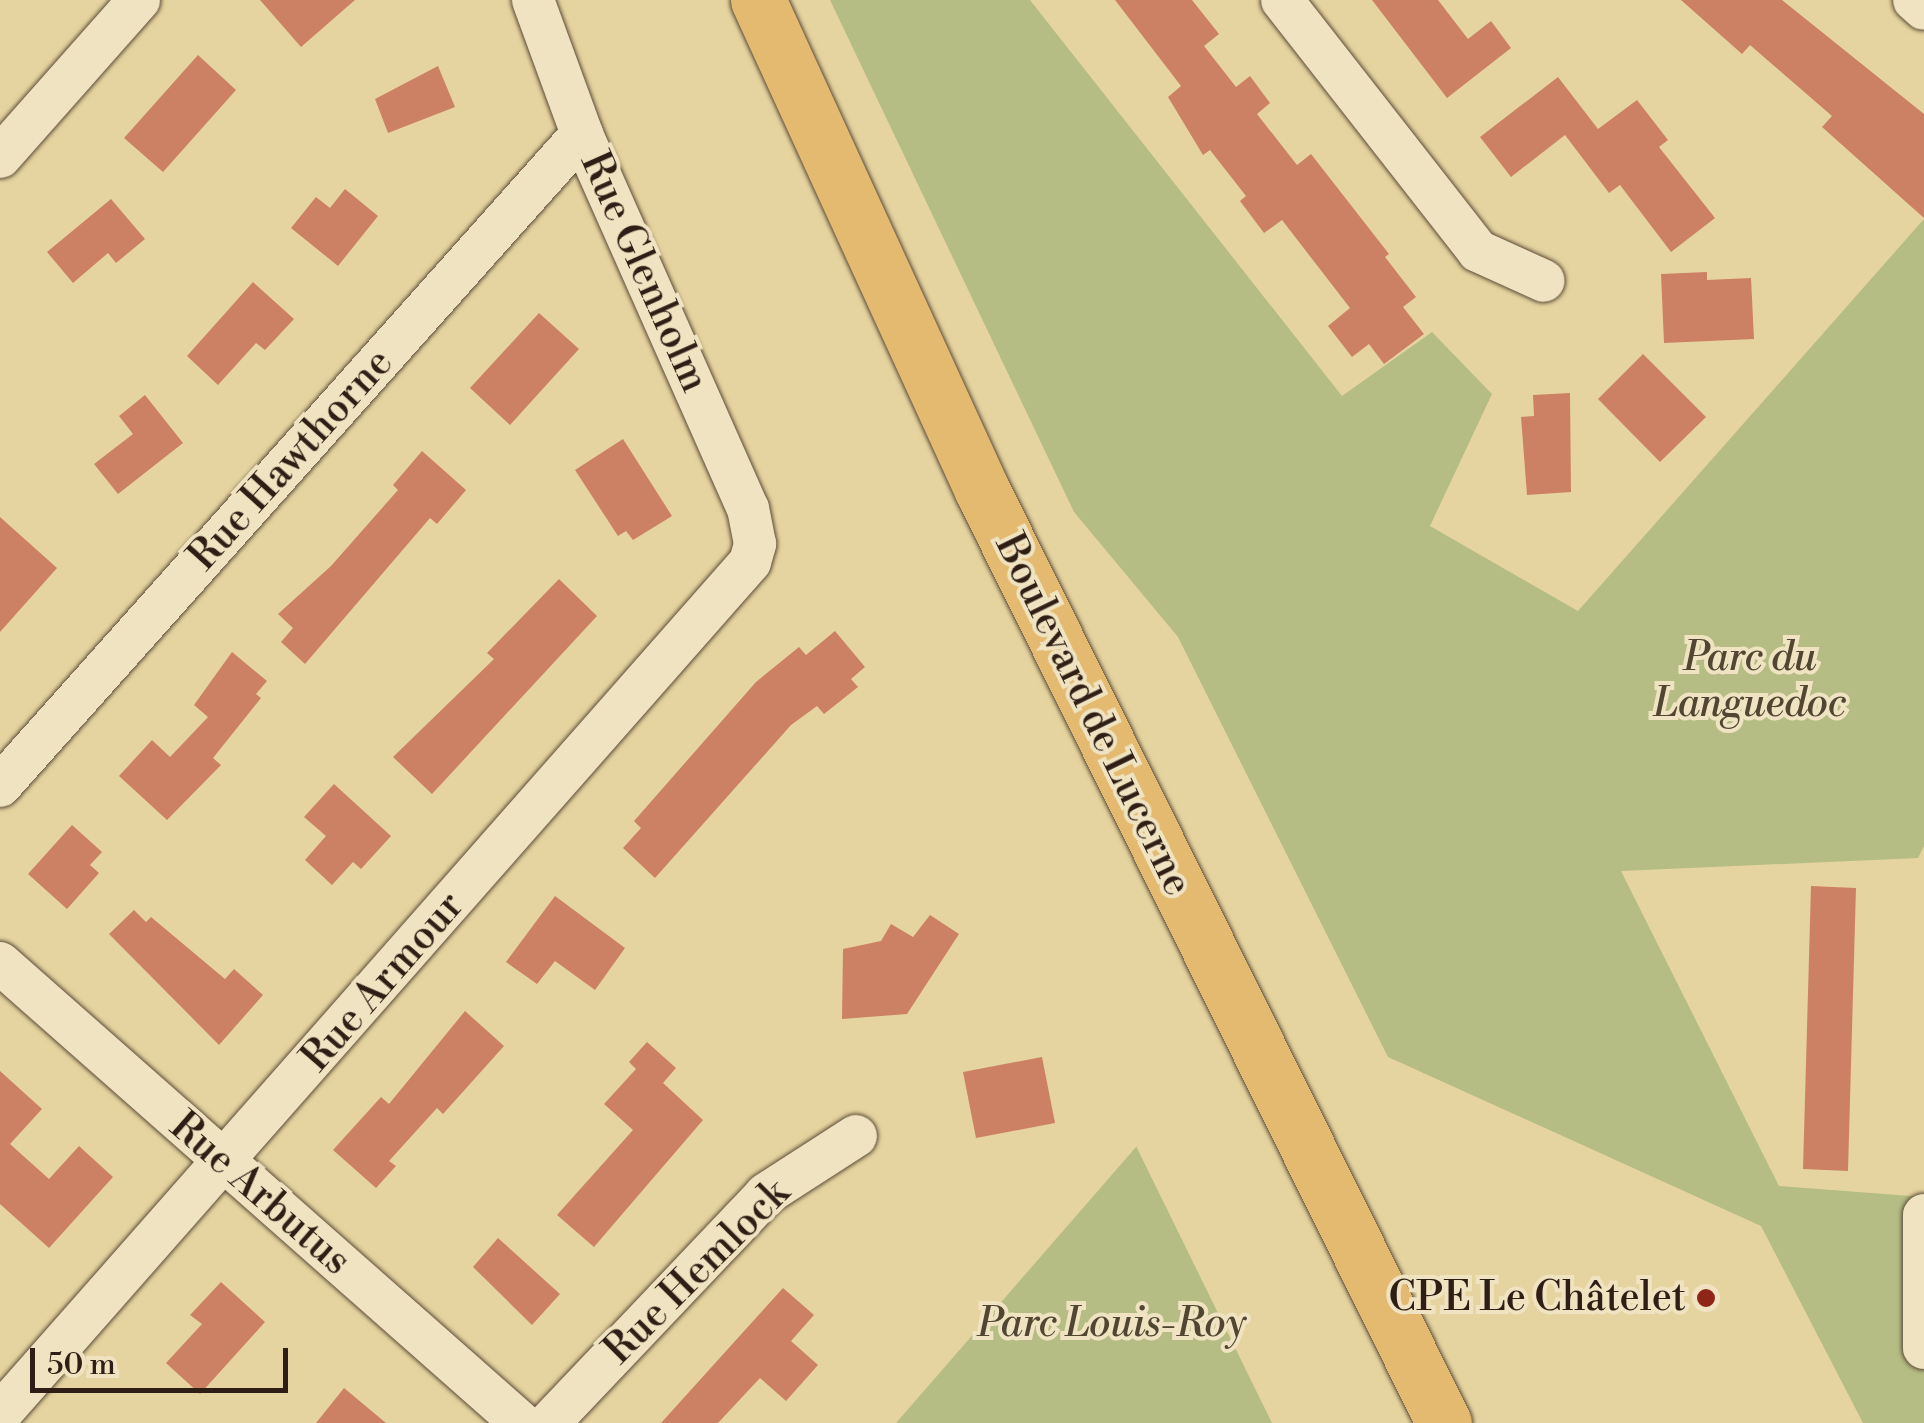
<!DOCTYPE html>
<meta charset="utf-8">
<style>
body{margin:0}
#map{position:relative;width:1924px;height:1423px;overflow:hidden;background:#e6d4a0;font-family:"Libre Bodoni",serif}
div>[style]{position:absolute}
.green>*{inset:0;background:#b5bd84}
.building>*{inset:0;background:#cc8165}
.roads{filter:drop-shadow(0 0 2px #5c4c38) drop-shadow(0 0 2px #5c4c38)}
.minor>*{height:42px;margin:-21px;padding:0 21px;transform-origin:21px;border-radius:21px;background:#efe3c1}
.major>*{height:55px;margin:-27.5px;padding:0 27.5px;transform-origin:27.5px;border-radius:27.5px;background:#e3ba70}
.dots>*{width:28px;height:28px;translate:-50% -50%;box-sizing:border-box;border:5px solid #efe3c1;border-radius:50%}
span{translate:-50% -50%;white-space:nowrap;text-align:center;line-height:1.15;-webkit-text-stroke:8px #efe3c1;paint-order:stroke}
.street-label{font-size:40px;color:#2e1e15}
.park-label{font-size:40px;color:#504631;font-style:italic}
.poi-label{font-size:40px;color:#2e1e15}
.right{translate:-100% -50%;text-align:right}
.scale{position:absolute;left:30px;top:1348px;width:258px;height:45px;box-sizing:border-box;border:5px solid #2e1e15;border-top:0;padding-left:12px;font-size:30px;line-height:35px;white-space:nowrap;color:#2e1e15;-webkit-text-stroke:8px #efe3c1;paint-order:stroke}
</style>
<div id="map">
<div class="green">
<div style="clip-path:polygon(830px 0,1030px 0,1342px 396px,1432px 332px,1492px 394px,1430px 526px,1578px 611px,1924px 219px,1924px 846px,1918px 858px,1621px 871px,1779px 1186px,1924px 1197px,1924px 1423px,1863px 1423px,1761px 1226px,1388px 1057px,1178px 637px,1074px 512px)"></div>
<div style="clip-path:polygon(1136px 1146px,1272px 1423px,896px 1423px,1136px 1147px)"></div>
</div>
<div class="building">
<div style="clip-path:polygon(260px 0,355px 0,301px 47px)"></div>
<div style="clip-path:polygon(1115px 0,1192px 0,1219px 34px,1204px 46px,1236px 87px,1250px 76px,1270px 103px,1257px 114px,1297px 165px,1311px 154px,1389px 254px,1385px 257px,1416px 297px,1403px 307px,1424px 334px,1384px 364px,1369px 344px,1352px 357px,1328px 326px,1350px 308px,1282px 220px,1264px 233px,1240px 201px,1246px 196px,1210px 150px,1203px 155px,1168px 97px,1181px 86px)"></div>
<div style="clip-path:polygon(1372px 0,1438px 0,1468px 39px,1491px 21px,1511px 48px,1447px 98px)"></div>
<div style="clip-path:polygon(1681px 0,1782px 0,1924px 114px,1924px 218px,1822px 127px,1832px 116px,1750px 45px,1742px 54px)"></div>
<div style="clip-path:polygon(198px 55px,236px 90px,163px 172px,124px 138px)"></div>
<div style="clip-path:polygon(438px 66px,455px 107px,388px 133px,375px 99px)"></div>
<div style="clip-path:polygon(1558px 77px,1598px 129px,1637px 100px,1668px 140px,1659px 147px,1715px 218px,1671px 252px,1620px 185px,1609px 193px,1565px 135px,1511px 177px,1480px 137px)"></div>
<div style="clip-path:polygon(345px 189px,378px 216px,338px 266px,291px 228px,316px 197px,330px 208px)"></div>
<div style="clip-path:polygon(111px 199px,145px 239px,116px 263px,108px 253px,73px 283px,47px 252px)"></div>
<div style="clip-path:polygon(1707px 272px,1707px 280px,1751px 278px,1754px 339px,1664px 343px,1661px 274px)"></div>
<div style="clip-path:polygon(253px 282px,294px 319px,265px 350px,256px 343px,218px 385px,187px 356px)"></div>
<div style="clip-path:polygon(539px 313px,579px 349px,510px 425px,470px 388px)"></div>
<div style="clip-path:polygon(1643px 354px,1706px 417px,1660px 462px,1598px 399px)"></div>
<div style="clip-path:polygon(1570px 393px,1571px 492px,1527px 495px,1521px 417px,1534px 416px,1533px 395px)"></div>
<div style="clip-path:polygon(145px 395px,183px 443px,118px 494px,94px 464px,133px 434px,119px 416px)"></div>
<div style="clip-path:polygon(623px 439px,672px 516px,633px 540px,626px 531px,618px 536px,575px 470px)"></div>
<div style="clip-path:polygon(422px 451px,466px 490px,437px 524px,430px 518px,305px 664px,281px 642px,293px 628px,278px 614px,331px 566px,398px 490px,393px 485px)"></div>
<div style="clip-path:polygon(0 517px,57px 568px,0 632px)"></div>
<div style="clip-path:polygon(559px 579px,597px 616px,432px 794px,393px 757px,494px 659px,487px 653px)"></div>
<div style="clip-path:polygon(835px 631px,865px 667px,851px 679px,858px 687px,824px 714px,817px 706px,791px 725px,655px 878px,623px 848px,641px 828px,634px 821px,756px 682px,799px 647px,806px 655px)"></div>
<div style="clip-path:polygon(232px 652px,267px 681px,256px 694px,261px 698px,213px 758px,221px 765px,167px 820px,119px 776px,152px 740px,170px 757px,208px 717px,194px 705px)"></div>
<div style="clip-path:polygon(334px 784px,391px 836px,361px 869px,353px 862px,332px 885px,305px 860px,326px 836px,304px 817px)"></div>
<div style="clip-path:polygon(72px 825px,102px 852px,90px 865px,99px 873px,67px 909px,28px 874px)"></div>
<div style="clip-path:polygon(1811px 886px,1856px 888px,1848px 1171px,1803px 1169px)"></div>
<div style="clip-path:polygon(555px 896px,625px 948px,595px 990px,555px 961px,537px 984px,506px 962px)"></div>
<div style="clip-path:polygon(134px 910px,146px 922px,151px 917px,225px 979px,234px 969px,263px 995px,219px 1045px,109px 934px)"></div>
<div style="clip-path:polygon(930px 915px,959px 934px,907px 1014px,842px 1019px,843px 949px,881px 941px,891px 924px,913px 937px)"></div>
<div style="clip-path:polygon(465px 1011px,504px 1046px,443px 1114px,437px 1108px,389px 1161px,396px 1166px,376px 1188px,333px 1150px,381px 1097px,389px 1104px)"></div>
<div style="clip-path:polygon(647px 1042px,676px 1068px,663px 1083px,703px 1120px,594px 1247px,557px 1215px,633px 1130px,604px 1104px,636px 1069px,629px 1062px)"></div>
<div style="clip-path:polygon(1042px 1057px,1055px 1123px,976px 1138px,963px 1072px)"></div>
<div style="clip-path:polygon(0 1071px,42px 1109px,10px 1144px,49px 1179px,79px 1146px,113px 1177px,49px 1248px,0 1204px)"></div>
<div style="clip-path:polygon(498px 1238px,560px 1294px,532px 1325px,473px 1267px)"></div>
<div style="clip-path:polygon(221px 1282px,265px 1322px,200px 1394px,166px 1363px,202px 1324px,190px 1315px)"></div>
<div style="clip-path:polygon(783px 1288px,814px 1315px,791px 1341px,818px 1365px,786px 1401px,760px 1378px,718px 1423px,661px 1423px)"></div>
<div style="clip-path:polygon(344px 1388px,386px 1423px,316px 1423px)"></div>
</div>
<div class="roads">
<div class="minor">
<div style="left:1282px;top:0;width:318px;rotate:52deg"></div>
<div style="left:1478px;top:251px;width:72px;rotate:24.4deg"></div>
<div style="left:1914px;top:0;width:13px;rotate:42deg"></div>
<div style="left:0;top:157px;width:210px;rotate:-48.5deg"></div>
<div style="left:0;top:786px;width:874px;rotate:-48.25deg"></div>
<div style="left:0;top:963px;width:695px;rotate:41.44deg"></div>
<div style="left:1924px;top:1215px;width:133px;rotate:90deg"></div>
<div style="left:0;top:1414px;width:1135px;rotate:-48.64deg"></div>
<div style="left:750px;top:562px;width:19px;rotate:-74deg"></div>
<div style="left:755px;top:544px;width:36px;rotate:-101deg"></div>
<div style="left:748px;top:509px;width:410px;rotate:-113.9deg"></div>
<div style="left:582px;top:134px;width:143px;rotate:-110.1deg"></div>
<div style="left:549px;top:1423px;width:315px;rotate:-46.5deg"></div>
<div style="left:766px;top:1194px;width:107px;rotate:-32.8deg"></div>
</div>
<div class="major">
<div style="left:758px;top:0;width:539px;rotate:65.43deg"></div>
<div style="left:982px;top:490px;width:1041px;rotate:63.66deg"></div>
</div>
</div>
<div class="dots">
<div style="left:1706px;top:1298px;background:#8f2418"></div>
</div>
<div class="street-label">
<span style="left:644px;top:272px;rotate:66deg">Rue Glenholm</span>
<span style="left:291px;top:460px;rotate:-48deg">Rue Hawthorne</span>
<span style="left:1093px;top:715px;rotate:64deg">Boulevard de Lucerne</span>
<span style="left:383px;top:982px;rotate:-49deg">Rue Armour</span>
<span style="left:260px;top:1194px;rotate:41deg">Rue Arbutus</span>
<span style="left:697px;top:1272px;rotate:-45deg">Rue Hemlock</span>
</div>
<div class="park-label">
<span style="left:1750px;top:681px">Parc du<br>Languedoc</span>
<span style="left:1112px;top:1324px">Parc Louis-Roy</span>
</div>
<div class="poi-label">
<span class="right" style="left:1686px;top:1298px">CPE Le Châtelet</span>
</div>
<div class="scale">50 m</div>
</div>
